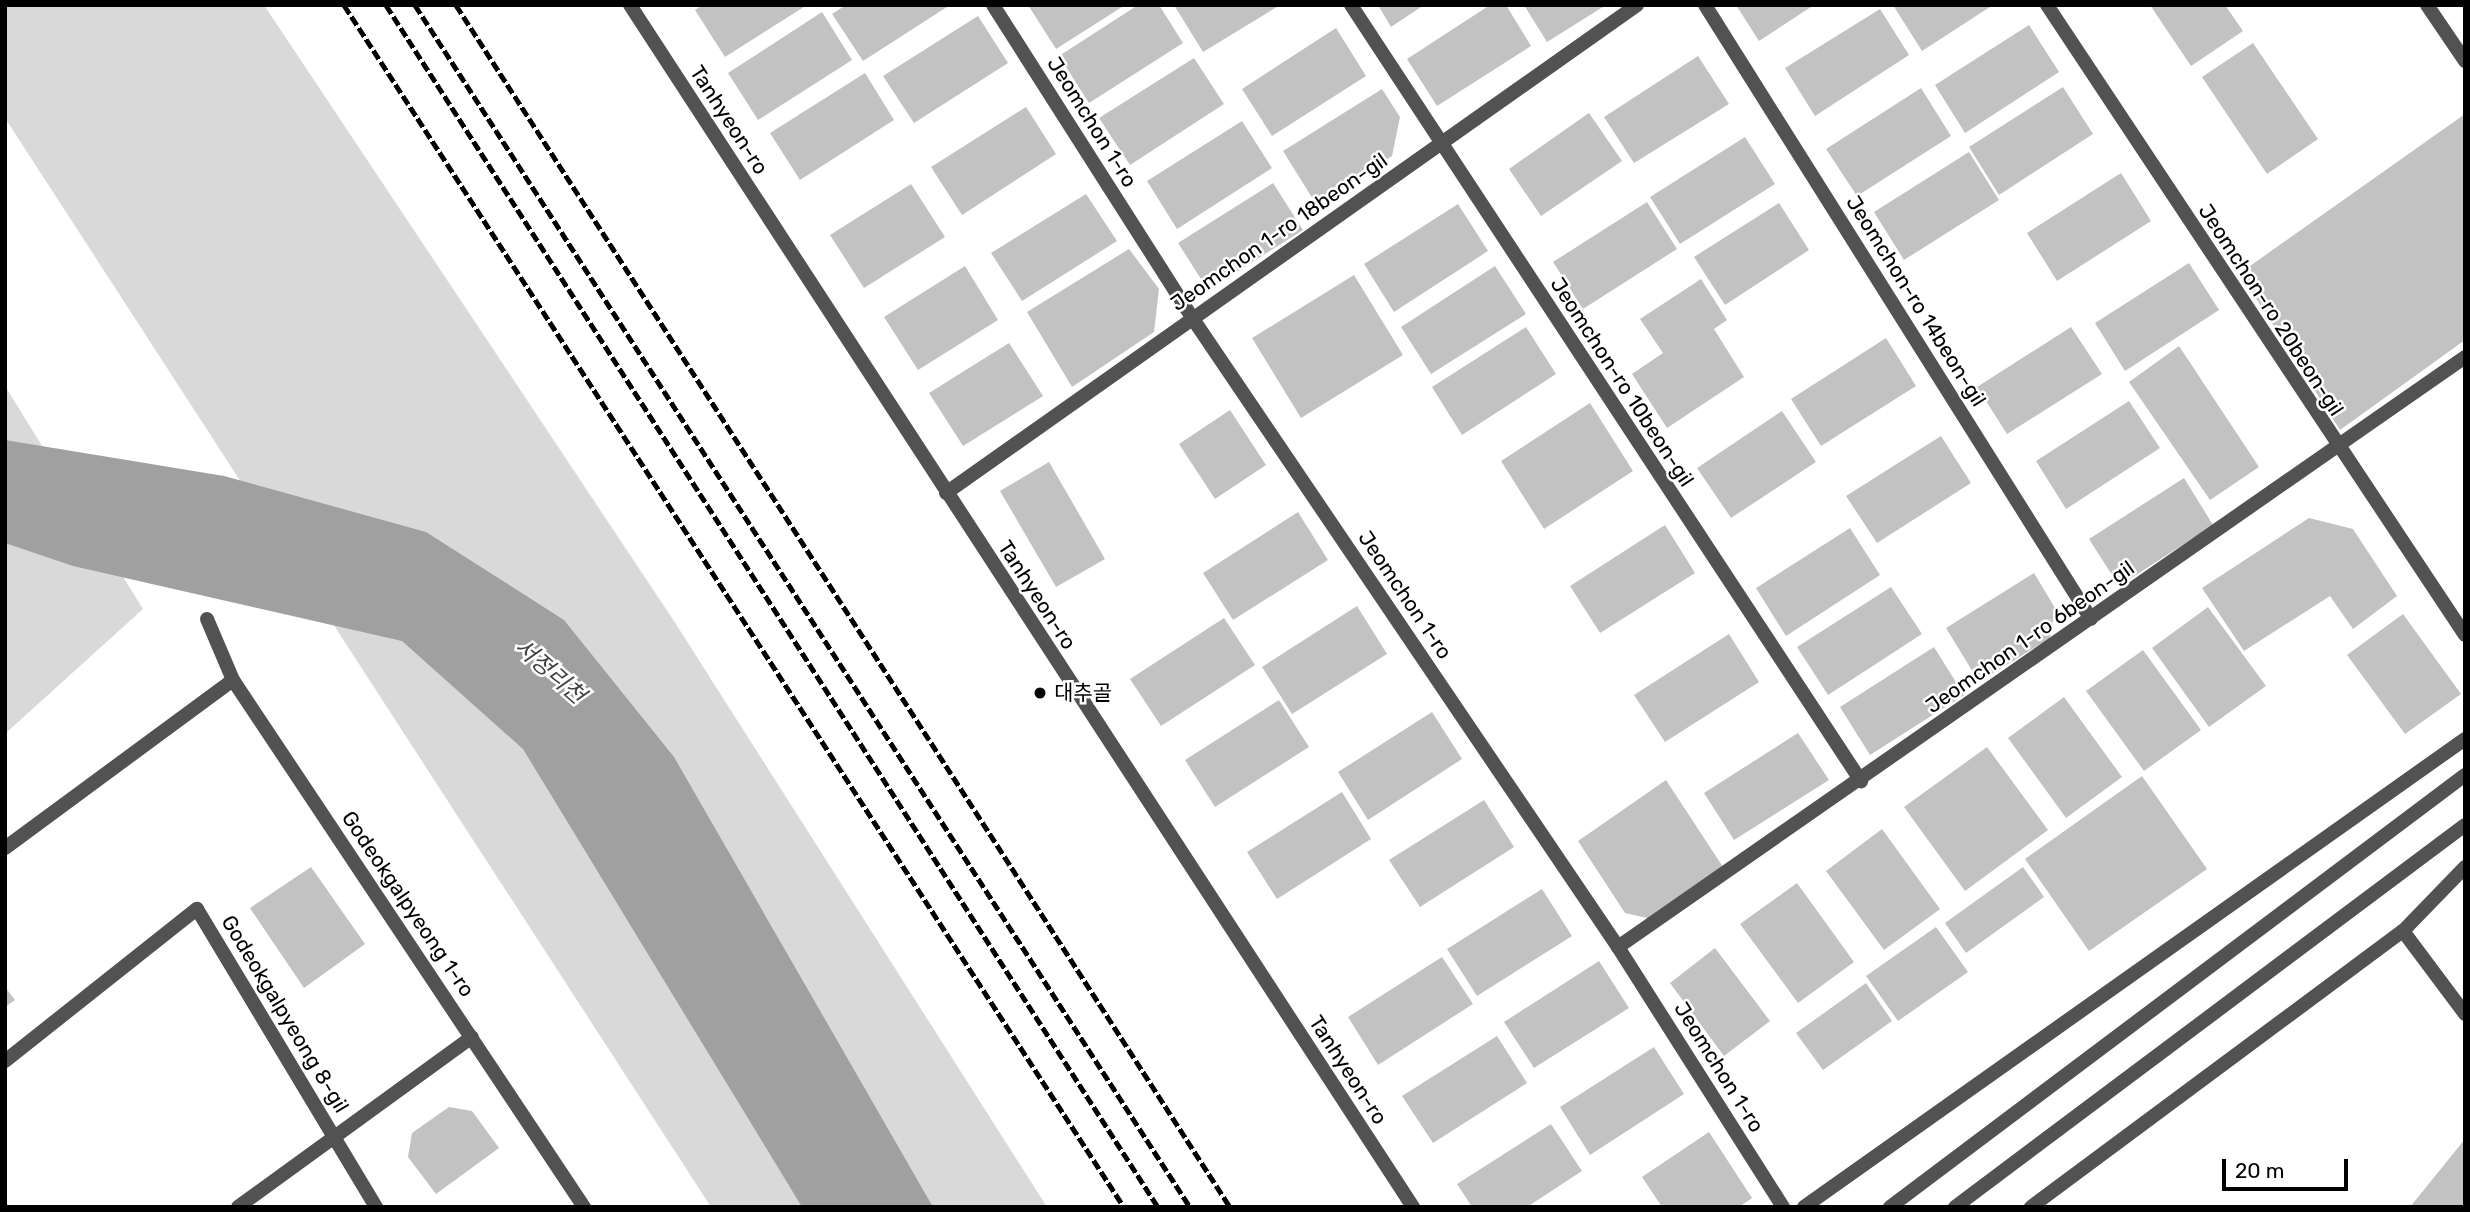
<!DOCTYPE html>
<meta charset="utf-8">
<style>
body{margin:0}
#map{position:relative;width:2470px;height:1212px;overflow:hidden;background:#fff;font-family:Rubik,"Noto Sans KR",sans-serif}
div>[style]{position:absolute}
.green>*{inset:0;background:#d9d9d9}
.water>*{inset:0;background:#a0a0a0}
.building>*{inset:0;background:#c2c2c2}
.minor>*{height:14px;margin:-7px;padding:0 7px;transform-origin:7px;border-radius:7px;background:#525252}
.tertiary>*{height:14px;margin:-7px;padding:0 7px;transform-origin:7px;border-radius:7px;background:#525252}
.rail>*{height:5px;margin-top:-2.5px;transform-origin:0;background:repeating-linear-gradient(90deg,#000 0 10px,transparent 0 13.5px)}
.dots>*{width:19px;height:19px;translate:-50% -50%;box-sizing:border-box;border:4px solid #fff;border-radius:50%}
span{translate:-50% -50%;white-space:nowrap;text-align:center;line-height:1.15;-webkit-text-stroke:5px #fff;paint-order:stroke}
.street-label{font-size:21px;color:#000}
.poi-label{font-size:21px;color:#000}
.left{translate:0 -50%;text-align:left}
.water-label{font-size:23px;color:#414141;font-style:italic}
.frame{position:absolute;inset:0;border:7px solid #000;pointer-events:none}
.scale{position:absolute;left:2222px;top:1159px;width:126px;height:32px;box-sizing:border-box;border:4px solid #000;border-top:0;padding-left:9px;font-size:21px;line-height:24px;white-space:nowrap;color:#000;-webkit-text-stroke:5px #fff;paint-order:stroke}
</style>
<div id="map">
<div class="green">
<div style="clip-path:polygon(5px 5px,264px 5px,674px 621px,1047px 1207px,711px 1207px,5px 118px)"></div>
<div style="clip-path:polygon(5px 386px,143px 609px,7px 732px,5px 730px)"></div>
</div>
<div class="water">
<div style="clip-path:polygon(5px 440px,224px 476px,426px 532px,564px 620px,674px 757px,933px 1207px,802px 1207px,523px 749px,402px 641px,73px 566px,5px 543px)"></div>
</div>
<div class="building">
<div style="clip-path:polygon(703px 5px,807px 5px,725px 57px,695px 10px)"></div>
<div style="clip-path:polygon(846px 5px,950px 5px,863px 61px,832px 14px)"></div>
<div style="clip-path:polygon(1028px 5px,1125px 5px,1056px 49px)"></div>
<div style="clip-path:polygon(1138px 5px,1159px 5px,1183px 43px,1089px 103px,1059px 56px)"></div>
<div style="clip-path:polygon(1174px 5px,1280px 5px,1203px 52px)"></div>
<div style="clip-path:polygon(1378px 5px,1424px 5px,1391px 27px)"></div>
<div style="clip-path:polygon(1490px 5px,1506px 5px,1531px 46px,1437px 106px,1407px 59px)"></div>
<div style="clip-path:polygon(1524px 5px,1606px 5px,1547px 42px)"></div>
<div style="clip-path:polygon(1736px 5px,1814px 5px,1759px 41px)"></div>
<div style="clip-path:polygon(1893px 5px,1993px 5px,1922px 51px)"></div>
<div style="clip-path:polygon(2150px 5px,2225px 5px,2243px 31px,2191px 66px)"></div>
<div style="clip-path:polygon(1880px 9px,1909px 55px,1815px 116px,1785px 68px)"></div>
<div style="clip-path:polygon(822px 12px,852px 60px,758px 120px,728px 73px)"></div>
<div style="clip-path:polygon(978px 16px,1008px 63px,914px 123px,883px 76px)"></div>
<div style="clip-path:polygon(2029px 25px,2059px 72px,1965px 133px,1935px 85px)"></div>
<div style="clip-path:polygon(1336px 28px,1366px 76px,1272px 136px,1242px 89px)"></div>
<div style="clip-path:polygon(2253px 43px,2318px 139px,2267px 174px,2202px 77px)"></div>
<div style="clip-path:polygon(1698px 56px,1729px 104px,1634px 163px,1604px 117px)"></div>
<div style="clip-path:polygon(1194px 58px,1224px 104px,1130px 165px,1099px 118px)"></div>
<div style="clip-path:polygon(865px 73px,894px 120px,800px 180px,770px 133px)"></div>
<div style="clip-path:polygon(2063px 87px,2093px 134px,1999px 195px,1969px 147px)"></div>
<div style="clip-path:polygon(1921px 88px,1951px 136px,1857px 196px,1826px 149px)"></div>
<div style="clip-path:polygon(1382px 89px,1400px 117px,1392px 156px,1316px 204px,1283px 151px)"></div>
<div style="clip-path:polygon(1026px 107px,1056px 154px,962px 215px,931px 167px)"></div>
<div style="clip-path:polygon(1589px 113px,1622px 161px,1541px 216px,1509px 169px)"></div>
<div style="clip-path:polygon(2465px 114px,2465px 340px,2340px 430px,2240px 273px)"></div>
<div style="clip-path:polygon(1242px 121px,1272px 168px,1177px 229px,1147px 181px)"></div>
<div style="clip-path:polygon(1745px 137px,1775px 184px,1680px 244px,1650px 197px)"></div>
<div style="clip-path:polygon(1969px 152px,1999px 200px,1904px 260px,1874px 212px)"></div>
<div style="clip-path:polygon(2121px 173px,2151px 221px,2057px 281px,2027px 233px)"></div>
<div style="clip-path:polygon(1273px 183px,1303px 230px,1208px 290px,1178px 243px)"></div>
<div style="clip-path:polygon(911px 184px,945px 237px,864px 288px,830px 235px)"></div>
<div style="clip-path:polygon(1086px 194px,1117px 241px,1022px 301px,991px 253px)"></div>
<div style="clip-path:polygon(1647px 202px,1677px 249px,1583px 309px,1553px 262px)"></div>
<div style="clip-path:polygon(1779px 203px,1809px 250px,1725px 305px,1694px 257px)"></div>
<div style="clip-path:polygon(1458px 204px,1488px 251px,1394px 312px,1364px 264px)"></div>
<div style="clip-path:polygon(1129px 249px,1159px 289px,1154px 332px,1072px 387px,1027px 312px)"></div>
<div style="clip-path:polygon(2189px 263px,2219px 310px,2125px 371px,2095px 323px)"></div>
<div style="clip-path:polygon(965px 266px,998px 320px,918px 370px,884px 317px)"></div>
<div style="clip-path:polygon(1495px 266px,1526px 314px,1431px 374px,1401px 327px)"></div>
<div style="clip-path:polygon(1354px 275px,1403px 355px,1301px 418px,1252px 338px)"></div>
<div style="clip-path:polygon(1701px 279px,1727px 320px,1714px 329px,1744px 377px,1667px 428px,1632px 374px,1663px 353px,1640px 319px)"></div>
<div style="clip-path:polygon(1526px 327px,1556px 374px,1462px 435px,1432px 387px)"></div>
<div style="clip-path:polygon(2071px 327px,2102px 374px,2007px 434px,1977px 387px)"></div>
<div style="clip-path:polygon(1886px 338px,1916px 386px,1821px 446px,1791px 399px)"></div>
<div style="clip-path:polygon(1009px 343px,1043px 396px,963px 446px,929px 393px)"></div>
<div style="clip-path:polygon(2179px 346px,2259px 467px,2210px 500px,2129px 382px)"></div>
<div style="clip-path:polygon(2129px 401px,2160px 448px,2066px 509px,2036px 461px)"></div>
<div style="clip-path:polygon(1590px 403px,1633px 471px,1544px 529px,1501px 461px)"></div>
<div style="clip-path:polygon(1230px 410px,1266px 465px,1215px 499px,1179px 444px)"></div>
<div style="clip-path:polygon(1782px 411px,1816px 462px,1731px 518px,1697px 468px)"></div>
<div style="clip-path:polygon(1941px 436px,1971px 483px,1877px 543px,1846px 496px)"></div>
<div style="clip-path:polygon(1049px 462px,1105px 559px,1056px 587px,1000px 491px)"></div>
<div style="clip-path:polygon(2184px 478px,2213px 525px,2119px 586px,2089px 539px)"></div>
<div style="clip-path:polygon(1298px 512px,1328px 560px,1233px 620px,1203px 573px)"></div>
<div style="clip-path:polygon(2309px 518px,2353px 529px,2397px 596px,2353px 629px,2330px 596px,2244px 651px,2202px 588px)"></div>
<div style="clip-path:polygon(1665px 525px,1695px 573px,1600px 633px,1570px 586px)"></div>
<div style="clip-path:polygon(1850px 528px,1880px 575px,1786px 636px,1756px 588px)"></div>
<div style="clip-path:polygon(2034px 573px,2055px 608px,2050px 638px,1979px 682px,1946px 628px)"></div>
<div style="clip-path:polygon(1891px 587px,1922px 634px,1828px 695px,1797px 647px)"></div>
<div style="clip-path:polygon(1357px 606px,1387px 654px,1292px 714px,1262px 667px)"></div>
<div style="clip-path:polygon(2208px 607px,2266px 686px,2209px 727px,2152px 648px)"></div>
<div style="clip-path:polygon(2403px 614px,2461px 694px,2405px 734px,2347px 655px)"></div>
<div style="clip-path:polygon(1224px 618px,1255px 665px,1161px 726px,1130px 679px)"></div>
<div style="clip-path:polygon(1729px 634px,1759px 682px,1665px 742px,1634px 695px)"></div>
<div style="clip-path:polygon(1934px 647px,1964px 695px,1870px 755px,1840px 707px)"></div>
<div style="clip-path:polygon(2143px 650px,2201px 730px,2144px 771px,2086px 691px)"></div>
<div style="clip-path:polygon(2064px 697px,2122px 777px,2066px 818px,2008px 738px)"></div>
<div style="clip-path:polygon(1279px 700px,1309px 747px,1215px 807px,1185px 760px)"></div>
<div style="clip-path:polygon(1432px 712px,1462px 759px,1368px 820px,1338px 772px)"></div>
<div style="clip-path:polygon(1798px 733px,1829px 780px,1734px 840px,1704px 793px)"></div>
<div style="clip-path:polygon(1987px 747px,2048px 830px,1965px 891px,1904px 807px)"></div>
<div style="clip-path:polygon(2142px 776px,2207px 869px,2089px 951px,2025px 859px)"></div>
<div style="clip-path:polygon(1666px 780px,1723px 867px,1651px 919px,1625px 913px,1578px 841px)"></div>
<div style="clip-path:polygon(1342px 792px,1371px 839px,1277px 899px,1247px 852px)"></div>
<div style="clip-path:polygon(1484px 800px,1514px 847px,1420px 907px,1389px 860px)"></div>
<div style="clip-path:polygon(1882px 829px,1940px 909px,1884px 950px,1826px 871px)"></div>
<div style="clip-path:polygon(311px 867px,365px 944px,304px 988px,250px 908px)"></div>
<div style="clip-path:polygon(2023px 867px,2044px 897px,1966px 953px,1945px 923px)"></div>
<div style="clip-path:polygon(1797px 883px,1854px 962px,1798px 1003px,1740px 924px)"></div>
<div style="clip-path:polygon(1542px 889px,1572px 936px,1477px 996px,1447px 949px)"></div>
<div style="clip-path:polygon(1936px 927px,1968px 972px,1898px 1021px,1866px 976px)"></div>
<div style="clip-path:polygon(1715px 948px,1770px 1021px,1724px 1056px,1670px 983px)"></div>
<div style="clip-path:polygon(1442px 957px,1473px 1004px,1378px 1065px,1348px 1017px)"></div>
<div style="clip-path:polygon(1599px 961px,1629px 1008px,1534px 1068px,1504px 1022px)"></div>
<div style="clip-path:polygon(1866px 983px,1892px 1021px,1823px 1070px,1796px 1033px)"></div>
<div style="clip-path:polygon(5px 987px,15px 1000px,5px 1007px)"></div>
<div style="clip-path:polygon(1497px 1036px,1527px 1083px,1433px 1143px,1402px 1096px)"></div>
<div style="clip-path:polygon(1654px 1047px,1684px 1094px,1590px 1155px,1560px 1107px)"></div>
<div style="clip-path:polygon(449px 1107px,472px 1111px,499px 1148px,436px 1194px,408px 1157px,412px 1133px)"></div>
<div style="clip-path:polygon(1551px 1124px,1582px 1171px,1527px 1207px,1472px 1207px,1457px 1184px)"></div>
<div style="clip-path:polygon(1709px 1132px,1752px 1198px,1739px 1207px,1662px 1207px,1642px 1177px)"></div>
<div style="clip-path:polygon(2465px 1139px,2465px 1207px,2410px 1207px)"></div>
</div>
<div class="minor">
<div style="left:993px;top:5px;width:372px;rotate:57.5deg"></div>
<div style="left:1193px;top:319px;width:758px;rotate:55.91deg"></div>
<div style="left:1618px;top:947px;width:308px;rotate:57.6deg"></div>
<div style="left:1351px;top:5px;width:929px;rotate:56.69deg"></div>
<div style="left:1705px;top:5px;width:725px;rotate:57.84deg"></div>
<div style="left:2047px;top:5px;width:756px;rotate:56.44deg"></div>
<div style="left:2427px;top:5px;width:68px;rotate:55.8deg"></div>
<div style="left:946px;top:493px;width:846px;rotate:-35.23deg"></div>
<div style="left:2403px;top:931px;width:104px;rotate:53.2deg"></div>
<div style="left:1618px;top:947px;width:1032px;rotate:-34.86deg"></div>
<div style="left:5px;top:1061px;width:245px;rotate:-38.4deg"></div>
<div style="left:197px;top:909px;width:348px;rotate:59deg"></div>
<div style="left:238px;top:1207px;width:289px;rotate:-36deg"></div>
</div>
<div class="tertiary">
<div style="left:630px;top:5px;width:1435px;rotate:56.92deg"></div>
<div style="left:207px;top:619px;width:66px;rotate:66.9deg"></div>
<div style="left:233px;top:680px;width:633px;rotate:56.34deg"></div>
<div style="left:5px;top:848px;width:283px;rotate:-36.4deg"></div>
<div style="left:1804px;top:1207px;width:810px;rotate:-35.3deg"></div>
<div style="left:1890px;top:1207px;width:719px;rotate:-36.92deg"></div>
<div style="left:1955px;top:1207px;width:637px;rotate:-36.83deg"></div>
<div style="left:2031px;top:1207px;width:463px;rotate:-36.6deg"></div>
<div style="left:2403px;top:931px;width:89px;rotate:-45.9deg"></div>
</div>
<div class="rail">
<div style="left:344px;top:5px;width:1433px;rotate:57.02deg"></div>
<div style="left:386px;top:5px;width:1429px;rotate:57.29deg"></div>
<div style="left:415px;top:5px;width:1430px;rotate:57.19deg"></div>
<div style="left:456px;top:5px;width:1430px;rotate:57.22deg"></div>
</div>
<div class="dots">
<div style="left:1040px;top:693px;background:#000"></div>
</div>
<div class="street-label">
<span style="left:729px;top:120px;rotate:57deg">Tanhyeon-ro</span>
<span style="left:1092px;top:122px;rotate:58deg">Jeomchon 1-ro</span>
<span style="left:1279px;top:232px;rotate:-35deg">Jeomchon 1-ro 18beon-gil</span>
<span style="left:1916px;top:301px;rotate:58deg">Jeomchon-ro 14beon-gil</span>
<span style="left:2271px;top:310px;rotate:57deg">Jeomchon-ro 20beon-gil</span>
<span style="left:1622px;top:382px;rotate:57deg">Jeomchon-ro 10beon-gil</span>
<span style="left:1037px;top:595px;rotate:57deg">Tanhyeon-ro</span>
<span style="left:1405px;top:595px;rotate:56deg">Jeomchon 1-ro</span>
<span style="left:2030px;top:637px;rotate:-35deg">Jeomchon 1-ro 6beon-gil</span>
<span style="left:408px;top:904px;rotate:56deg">Godeokgalpyeong 1-ro</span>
<span style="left:285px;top:1014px;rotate:59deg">Godeokgalpyeong 8-gil</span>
<span style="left:1719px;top:1067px;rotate:58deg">Jeomchon 1-ro</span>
<span style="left:1348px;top:1070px;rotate:57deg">Tanhyeon-ro</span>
</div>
<div class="poi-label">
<span class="left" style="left:1054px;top:693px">대추골</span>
</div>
<div class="water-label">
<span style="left:550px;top:671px;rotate:41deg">서정리천</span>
</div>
<div class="frame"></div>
<div class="scale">20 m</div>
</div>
